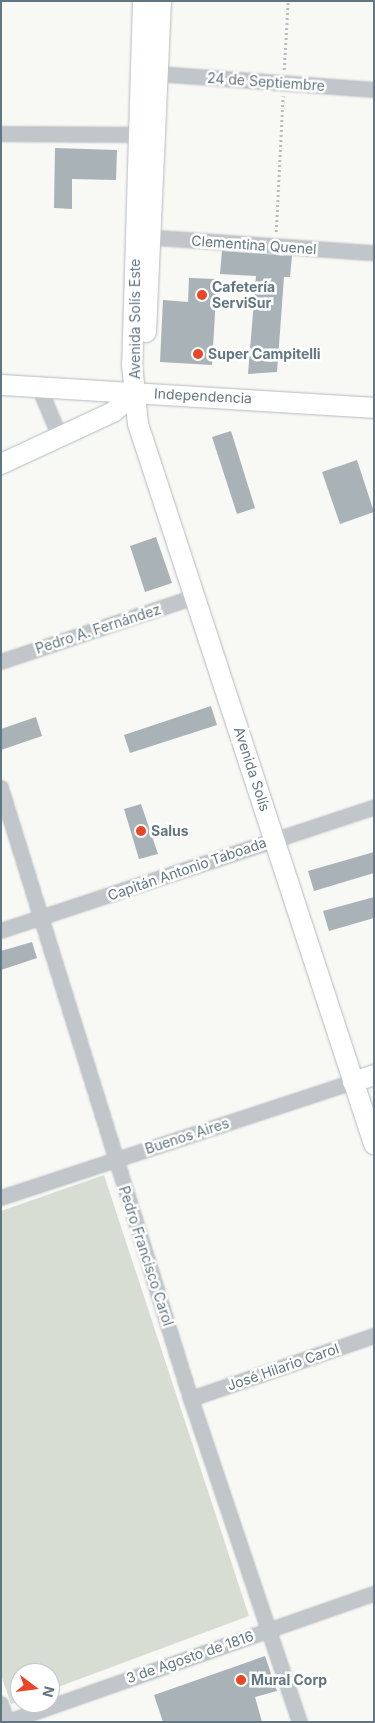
<!DOCTYPE html>
<meta charset="utf-8">
<style>
body{margin:0}
#map{position:relative;width:375px;height:1723px;overflow:hidden;background:#f8f8f5;font-family:Inter,sans-serif}
div>[style]{position:absolute}
.green>*{inset:0;background:#d8ddd4}
.building>*{inset:0;background:#a8b2b7}
.path>*{height:2.5px;margin-top:-1.25px;transform-origin:0;background:repeating-linear-gradient(90deg,#b9bdc0 0 2.5px,transparent 0 5px)}
.roads{filter:drop-shadow(0 0 1px #b3babe) drop-shadow(0 0 1px #b3babe)}
.street>*{height:14px;margin:-7px;padding:0 7px;transform-origin:7px;border-radius:7px;background:#c1c6ca}
.secondary>*{height:20px;margin:-10px;padding:0 10px;transform-origin:10px;border-radius:10px;background:#fff}
.dots>*{width:14px;height:14px;translate:-50% -50%;box-sizing:border-box;border:2px solid #fff;border-radius:50%}
span{translate:-50% -50%;white-space:nowrap;text-align:center;line-height:1.15;-webkit-text-stroke:5px #fff;paint-order:stroke}
.street-label{font-size:14px;color:#627681}
.poi-label{font-size:14px;color:#627681;font-weight:700}
.left{translate:0 -50%;text-align:left}
.frame{position:absolute;inset:0;border:2px solid #627681;pointer-events:none}
.north{position:absolute;left:10px;top:1663px;width:50px;height:50px;box-sizing:border-box;background:#fff;border:1px solid #c0c8cd;border-radius:50%;rotate:105deg;font-size:14px;font-weight:700;line-height:20px;text-align:center;color:#627681}
.north::after{content:'';display:block;margin:auto;width:18px;height:22px;background:#e84626;clip-path:polygon(50% 0,100% 100%,50% 72%,0 100%)}
</style>
<div id="map">
<div class="green">
<div style="clip-path:polygon(104px 1175px,249px 1616px,50px 1690px,50px 1673px,20px 1673px,20px 1701px,11px 1704px,1px 1675px,1px 1211px)"></div>
</div>
<div class="building">
<div style="clip-path:polygon(55px 148px,117px 150px,116px 180px,72px 179px,72px 209px,54px 208px)"></div>
<div style="clip-path:polygon(222px 251px,292px 256px,290px 277px,284px 277px,277px 372px,248px 374px,256px 276px,220px 274px)"></div>
<div style="clip-path:polygon(189px 278px,217px 279px,212px 365px,160px 362px,163px 300px,188px 302px)"></div>
<div style="clip-path:polygon(231px 431px,255px 508px,237px 514px,212px 437px)"></div>
<div style="clip-path:polygon(357px 460px,374px 512px,340px 524px,322px 472px)"></div>
<div style="clip-path:polygon(156px 537px,172px 583px,145px 592px,130px 546px)"></div>
<div style="clip-path:polygon(211px 706px,217px 725px,130px 753px,124px 735px)"></div>
<div style="clip-path:polygon(36px 717px,42px 736px,1px 750px,1px 729px)"></div>
<div style="clip-path:polygon(141px 804px,158px 854px,139px 859px,124px 809px)"></div>
<div style="clip-path:polygon(374px 852px,374px 873px,314px 891px,308px 871px)"></div>
<div style="clip-path:polygon(374px 897px,374px 918px,329px 931px,323px 911px)"></div>
<div style="clip-path:polygon(32px 942px,37px 958px,1px 970px,1px 951px)"></div>
<div style="clip-path:polygon(265px 1656px,277px 1691px,255px 1697px,262px 1722px,163px 1722px,154px 1695px)"></div>
</div>
<div class="path">
<div style="left:284px;top:70px;width:69px;rotate:-86.7deg"></div>
<div style="left:276px;top:232px;width:136px;rotate:-87.1deg"></div>
</div>
<div class="roads">
<div class="street">
<div style="left:157px;top:74px;width:218px;rotate:4.2deg"></div>
<div style="left:1px;top:134px;width:147px;rotate:0.4deg"></div>
<div style="left:143px;top:237px;width:232px;rotate:4deg"></div>
<div style="left:39px;top:387px;width:54px;rotate:67.2deg"></div>
<div style="left:1px;top:662px;width:205px;rotate:-18.5deg"></div>
<div style="left:1px;top:788px;width:640px;rotate:72.73deg"></div>
<div style="left:191px;top:1399px;width:341px;rotate:71.4deg"></div>
<div style="left:1px;top:931px;width:393px;rotate:-18.3deg"></div>
<div style="left:1px;top:1198px;width:371px;rotate:-18.2deg"></div>
<div style="left:191px;top:1399px;width:194px;rotate:-19deg"></div>
<div style="left:1px;top:1704px;width:19px;rotate:72deg"></div>
<div style="left:8px;top:1722px;width:388px;rotate:-19.3deg"></div>
</div>
<div class="secondary">
<div style="left:143px;top:1px;width:363px;rotate:91.7deg"></div>
<div style="left:132px;top:364px;width:60px;rotate:84.3deg"></div>
<div style="left:138px;top:424px;width:758px;rotate:71.85deg"></div>
<div style="left:146px;top:332px;width:331px;rotate:-87.4deg"></div>
<div style="left:1px;top:385px;width:374px;rotate:3.5deg"></div>
<div style="left:1px;top:464px;width:123px;rotate:-24.9deg"></div>
<div style="left:113px;top:412px;width:30px;rotate:-40deg"></div>
<div style="left:353px;top:1082px;width:22px;rotate:-18deg"></div>
</div>
</div>
<div class="dots">
<div style="left:202px;top:295px;background:#e84626"></div>
<div style="left:198px;top:354px;background:#e84626"></div>
<div style="left:141px;top:831px;background:#e84626"></div>
<div style="left:241px;top:1680px;background:#e84626"></div>
</div>
<div class="street-label">
<span style="left:266px;top:82px;rotate:4deg">24 de Septiembre</span>
<span style="left:254px;top:245px;rotate:4deg">Clementina Quenel</span>
<span style="left:135px;top:319px;rotate:-90deg">Avenida Solís Este</span>
<span style="left:203px;top:396px;rotate:3deg">Independencia</span>
<span style="left:98px;top:629px;rotate:-18deg">Pedro A. Fernández</span>
<span style="left:252px;top:769px;rotate:72deg">Avenida Solís</span>
<span style="left:187px;top:869px;rotate:-19deg">Capitán Antonio Taboada</span>
<span style="left:187px;top:1136px;rotate:-18deg">Buenos Aires</span>
<span style="left:146px;top:1256px;rotate:72deg">Pedro Francisco Carol</span>
<span style="left:283px;top:1367px;rotate:-19deg">José Hilario Carol</span>
<span style="left:190px;top:1657px;rotate:-19deg">3 de Agosto de 1816</span>
</div>
<div class="poi-label">
<span class="left" style="left:212px;top:295px">Cafetería<br>ServiSur</span>
<span class="left" style="left:208px;top:354px">Super Campitelli</span>
<span class="left" style="left:151px;top:831px">Salus</span>
<span class="left" style="left:251px;top:1680px">Mural Corp</span>
</div>
<div class="frame"></div>
<div class="north">N</div>
</div>
